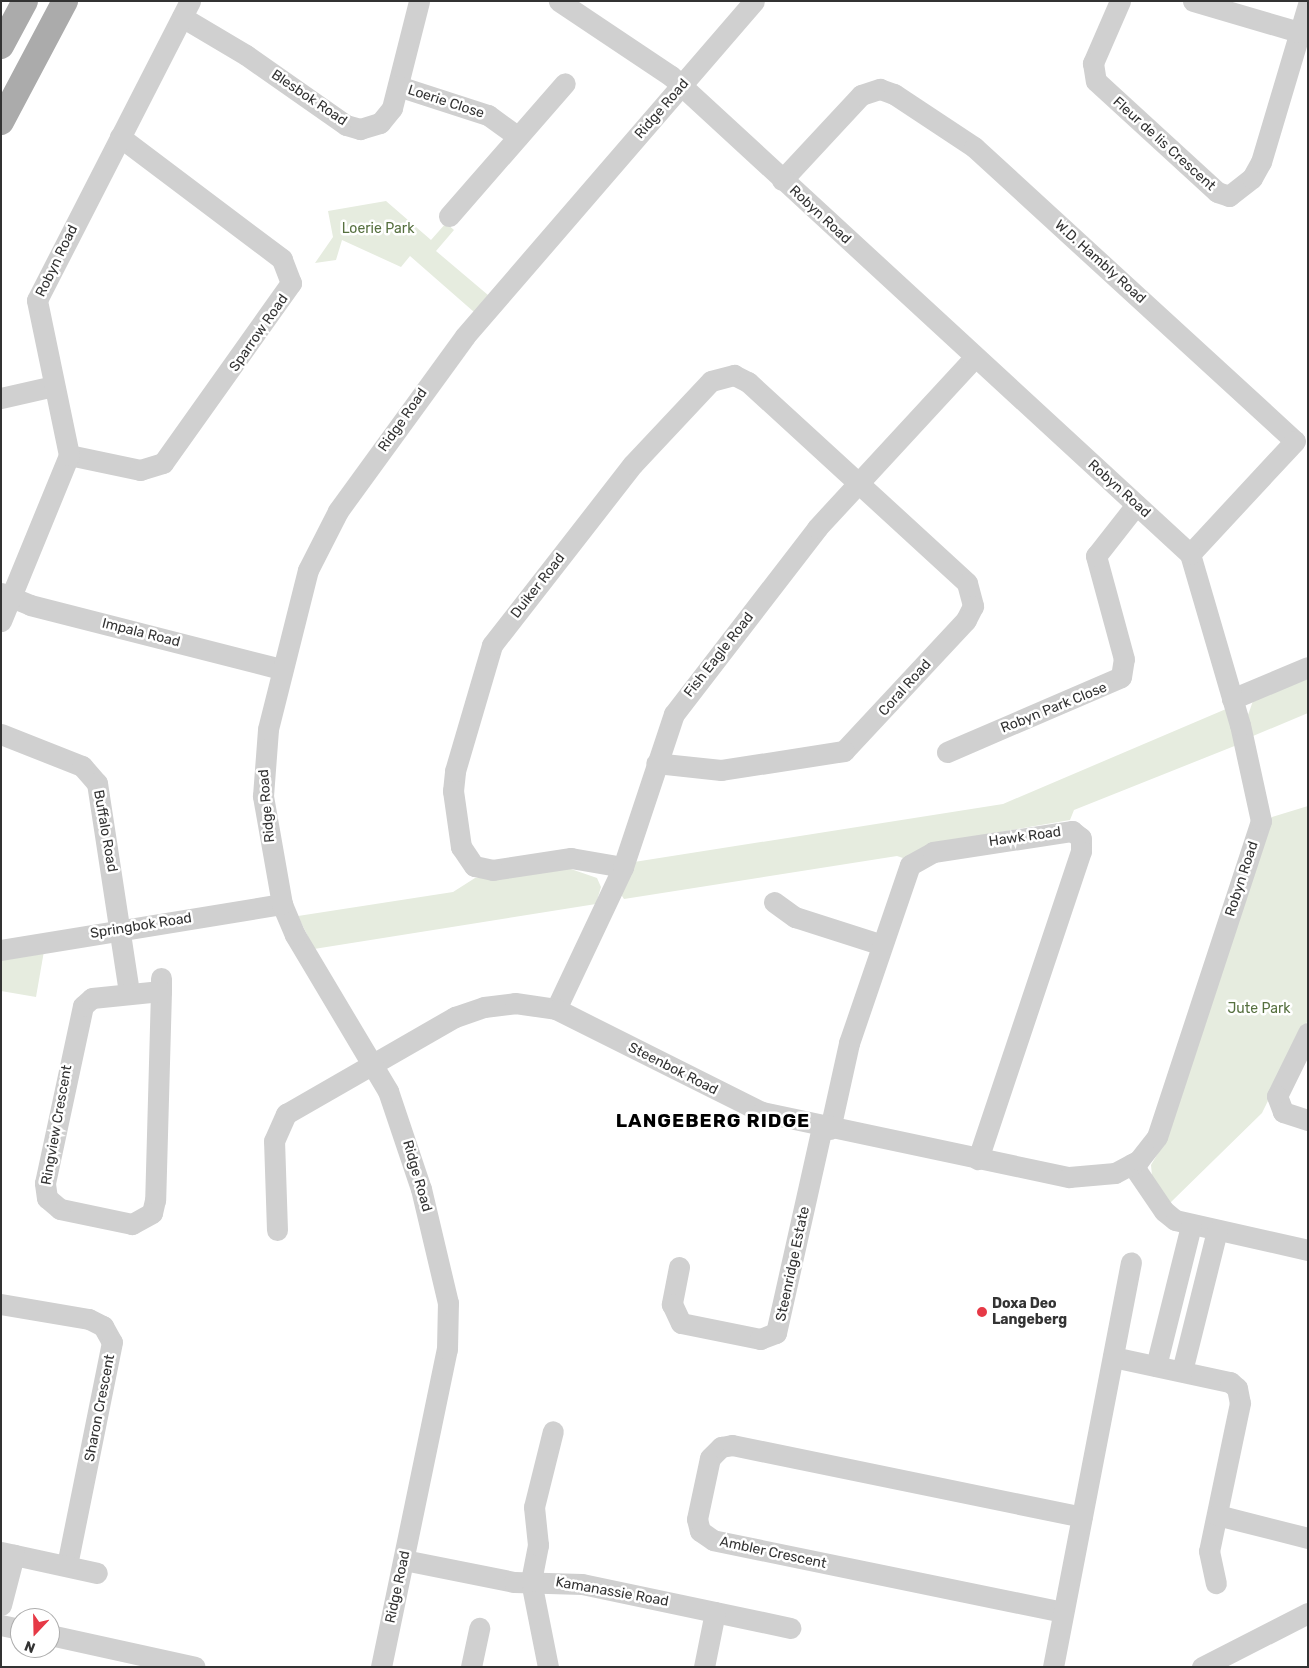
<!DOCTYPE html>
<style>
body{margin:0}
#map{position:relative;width:1309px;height:1668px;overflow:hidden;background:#fff;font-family:Rubik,sans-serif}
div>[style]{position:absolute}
.green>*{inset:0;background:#e6ecdf}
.minor>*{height:21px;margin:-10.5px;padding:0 10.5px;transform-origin:10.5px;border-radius:10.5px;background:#d0d0d0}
.major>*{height:26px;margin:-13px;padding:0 13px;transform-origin:13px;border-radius:13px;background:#ababab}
.dots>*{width:14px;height:14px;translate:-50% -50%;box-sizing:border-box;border:2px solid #fff;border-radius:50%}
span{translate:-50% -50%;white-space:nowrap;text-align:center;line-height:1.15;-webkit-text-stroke:5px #fff;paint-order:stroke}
.street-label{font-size:14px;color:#333}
.park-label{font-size:14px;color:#56703f}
.poi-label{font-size:14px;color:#333;font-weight:700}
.left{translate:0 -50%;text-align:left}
.district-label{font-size:19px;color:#000;font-weight:700;letter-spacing:1px}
.frame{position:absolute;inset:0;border:2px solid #333;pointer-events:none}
.north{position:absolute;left:10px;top:1608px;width:50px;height:50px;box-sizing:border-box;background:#fff;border:1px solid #adadad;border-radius:50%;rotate:201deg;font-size:14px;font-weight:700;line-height:20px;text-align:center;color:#333}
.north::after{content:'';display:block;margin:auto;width:18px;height:22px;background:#e63946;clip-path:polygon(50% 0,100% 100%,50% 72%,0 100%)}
</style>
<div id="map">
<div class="green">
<div style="clip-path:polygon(386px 201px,431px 240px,446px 223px,454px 230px,436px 251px,488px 295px,474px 312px,410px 256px,401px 267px,342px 240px,336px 260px,315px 263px,333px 237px,328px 211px)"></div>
<div style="clip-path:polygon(1308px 675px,1308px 713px,1253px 736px,1248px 715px,1254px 698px)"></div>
<div style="clip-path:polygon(1226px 709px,1237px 745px,1074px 810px,1070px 820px,936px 843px,906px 859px,897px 856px,624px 899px,620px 893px,634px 862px,1003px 804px)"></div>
<div style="clip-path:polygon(1308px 806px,1308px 1020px,1262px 1113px,1170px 1203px,1152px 1176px,1151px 1165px,1164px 1143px,1272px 817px)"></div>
<div style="clip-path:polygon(568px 868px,597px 878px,601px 887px,596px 904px,314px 949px,298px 916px,453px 892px,475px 878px)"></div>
<div style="clip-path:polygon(44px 951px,36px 997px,1px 991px,1px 958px)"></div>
</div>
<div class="minor">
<div style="left:1120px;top:1px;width:68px;rotate:113.5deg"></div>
<div style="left:1093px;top:63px;width:18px;rotate:81deg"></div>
<div style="left:1096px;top:81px;width:164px;rotate:42.5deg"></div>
<div style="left:1217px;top:192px;width:13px;rotate:18deg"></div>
<div style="left:1229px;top:196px;width:29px;rotate:-38deg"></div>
<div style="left:1252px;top:178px;width:18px;rotate:-61deg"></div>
<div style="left:1261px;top:162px;width:165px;rotate:-73.4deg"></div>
<div style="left:1193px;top:1px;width:110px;rotate:16.3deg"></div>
<div style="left:182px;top:17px;width:74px;rotate:30.7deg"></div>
<div style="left:246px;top:55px;width:122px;rotate:35deg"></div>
<div style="left:346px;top:125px;width:15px;rotate:16deg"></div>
<div style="left:360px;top:129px;width:21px;rotate:-17deg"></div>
<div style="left:380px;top:123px;width:19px;rotate:-51deg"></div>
<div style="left:392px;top:108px;width:110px;rotate:-75.8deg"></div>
<div style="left:398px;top:86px;width:95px;rotate:17.9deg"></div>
<div style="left:488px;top:115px;width:37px;rotate:36deg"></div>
<div style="left:782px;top:180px;width:116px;rotate:-47.1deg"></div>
<div style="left:861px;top:95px;width:20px;rotate:-18deg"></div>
<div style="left:880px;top:89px;width:15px;rotate:20deg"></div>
<div style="left:894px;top:94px;width:96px;rotate:33.5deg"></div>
<div style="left:974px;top:147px;width:435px;rotate:42.5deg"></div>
<div style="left:1295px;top:441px;width:154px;rotate:132.9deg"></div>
<div style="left:449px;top:216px;width:176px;rotate:-48.9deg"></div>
<div style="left:1px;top:398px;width:54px;rotate:-12.8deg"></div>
<div style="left:69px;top:455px;width:73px;rotate:11.9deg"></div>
<div style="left:140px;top:470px;width:24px;rotate:-17deg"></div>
<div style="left:163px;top:463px;width:221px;rotate:-54.6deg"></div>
<div style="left:291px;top:283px;width:26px;rotate:-111deg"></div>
<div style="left:282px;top:259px;width:203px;rotate:-143deg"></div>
<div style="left:1px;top:593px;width:31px;rotate:22deg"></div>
<div style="left:30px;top:605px;width:260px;rotate:14.3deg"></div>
<div style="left:1px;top:621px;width:179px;rotate:-67.7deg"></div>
<div style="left:69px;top:455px;width:158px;rotate:-101.7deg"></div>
<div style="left:37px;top:300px;width:336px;rotate:-62.9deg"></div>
<div style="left:1232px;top:699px;width:82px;rotate:-22.8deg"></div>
<div style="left:1px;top:734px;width:87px;rotate:21.6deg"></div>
<div style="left:82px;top:766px;width:23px;rotate:49deg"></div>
<div style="left:97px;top:783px;width:211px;rotate:81.3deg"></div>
<div style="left:947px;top:752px;width:189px;rotate:-23.3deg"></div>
<div style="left:1121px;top:677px;width:18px;rotate:-81deg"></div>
<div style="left:1124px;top:659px;width:107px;rotate:-105.2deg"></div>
<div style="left:1096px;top:556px;width:65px;rotate:-51.9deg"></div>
<div style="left:623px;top:867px;width:53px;rotate:-170.2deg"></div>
<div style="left:571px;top:858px;width:79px;rotate:171.3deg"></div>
<div style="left:493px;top:870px;width:19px;rotate:-168deg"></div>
<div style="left:474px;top:866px;width:23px;rotate:-124deg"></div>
<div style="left:461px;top:847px;width:57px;rotate:-98.1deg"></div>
<div style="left:453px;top:791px;width:20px;rotate:-84deg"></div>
<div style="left:455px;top:771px;width:131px;rotate:-73.6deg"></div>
<div style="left:492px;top:645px;width:229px;rotate:-52.1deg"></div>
<div style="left:633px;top:464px;width:114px;rotate:-46.8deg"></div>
<div style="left:711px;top:381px;width:24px;rotate:-15deg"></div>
<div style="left:734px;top:375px;width:16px;rotate:27deg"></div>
<div style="left:748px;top:382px;width:297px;rotate:42.5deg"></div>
<div style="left:967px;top:583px;width:24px;rotate:75deg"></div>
<div style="left:973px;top:606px;width:16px;rotate:117deg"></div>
<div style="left:966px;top:620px;width:179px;rotate:133deg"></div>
<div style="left:844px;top:751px;width:124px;rotate:171.2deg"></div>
<div style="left:721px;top:770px;width:65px;rotate:-173.9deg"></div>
<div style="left:774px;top:902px;width:26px;rotate:36deg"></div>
<div style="left:795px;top:917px;width:91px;rotate:17.8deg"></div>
<div style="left:1px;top:950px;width:285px;rotate:-9.3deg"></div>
<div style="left:161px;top:978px;width:13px;rotate:90deg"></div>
<div style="left:161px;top:991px;width:209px;rotate:91.6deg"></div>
<div style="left:155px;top:1200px;width:13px;rotate:103deg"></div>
<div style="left:152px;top:1213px;width:23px;rotate:151deg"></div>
<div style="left:132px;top:1224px;width:74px;rotate:-168.2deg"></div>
<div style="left:60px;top:1209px;width:17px;rotate:-140deg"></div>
<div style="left:47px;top:1198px;width:15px;rotate:-98deg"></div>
<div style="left:45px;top:1183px;width:181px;rotate:-77.9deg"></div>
<div style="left:83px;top:1006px;width:12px;rotate:-42deg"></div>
<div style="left:92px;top:998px;width:69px;rotate:-5.8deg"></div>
<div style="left:556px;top:1009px;width:157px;rotate:-64.7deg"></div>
<div style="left:623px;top:867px;width:161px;rotate:-71.6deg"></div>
<div style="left:674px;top:714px;width:235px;rotate:-52.4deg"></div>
<div style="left:817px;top:528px;width:233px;rotate:-47.3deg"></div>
<div style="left:1308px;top:1033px;width:70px;rotate:116.2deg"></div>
<div style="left:1277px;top:1096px;width:17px;rotate:69deg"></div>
<div style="left:1283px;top:1112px;width:26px;rotate:18deg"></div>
<div style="left:830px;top:1129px;width:88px;rotate:-77.5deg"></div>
<div style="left:849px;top:1043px;width:188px;rotate:-71.1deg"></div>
<div style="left:910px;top:865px;width:26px;rotate:-29deg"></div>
<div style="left:933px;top:852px;width:141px;rotate:-8.6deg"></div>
<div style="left:1072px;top:831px;width:11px;rotate:38deg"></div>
<div style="left:1081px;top:838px;width:13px;rotate:90deg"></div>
<div style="left:1081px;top:851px;width:325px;rotate:108.5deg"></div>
<div style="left:1132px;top:1164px;width:57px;rotate:55.8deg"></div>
<div style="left:1164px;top:1211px;width:14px;rotate:39deg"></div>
<div style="left:1175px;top:1220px;width:136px;rotate:12.7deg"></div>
<div style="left:277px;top:1230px;width:89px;rotate:-91.9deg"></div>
<div style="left:274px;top:1141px;width:30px;rotate:-66deg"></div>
<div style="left:286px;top:1114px;width:195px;rotate:-29.9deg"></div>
<div style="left:455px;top:1017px;width:31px;rotate:-19deg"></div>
<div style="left:484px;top:1007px;width:31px;rotate:-7deg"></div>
<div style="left:515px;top:1003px;width:41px;rotate:8.3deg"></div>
<div style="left:556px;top:1009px;width:230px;rotate:26.6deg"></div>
<div style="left:762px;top:1112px;width:314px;rotate:12deg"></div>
<div style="left:1069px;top:1177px;width:46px;rotate:-5deg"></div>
<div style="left:1115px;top:1173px;width:27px;rotate:-28deg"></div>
<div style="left:1139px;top:1160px;width:29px;rotate:-52deg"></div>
<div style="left:1157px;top:1137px;width:333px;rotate:-71.8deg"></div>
<div style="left:1261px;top:821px;width:98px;rotate:-102.3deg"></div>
<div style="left:1240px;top:725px;width:178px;rotate:-106.3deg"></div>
<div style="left:1190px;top:554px;width:706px;rotate:-137.35deg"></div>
<div style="left:671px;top:76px;width:135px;rotate:-146.2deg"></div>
<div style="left:679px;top:1267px;width:38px;rotate:101deg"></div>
<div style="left:672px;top:1304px;width:21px;rotate:65deg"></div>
<div style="left:681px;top:1323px;width:81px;rotate:11.4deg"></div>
<div style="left:760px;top:1339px;width:17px;rotate:-21deg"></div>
<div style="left:776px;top:1333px;width:211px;rotate:-77.4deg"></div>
<div style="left:1px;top:1304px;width:89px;rotate:9.7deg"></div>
<div style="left:89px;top:1319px;width:16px;rotate:27deg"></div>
<div style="left:103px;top:1326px;width:18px;rotate:61deg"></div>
<div style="left:112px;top:1342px;width:228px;rotate:101.4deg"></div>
<div style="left:1113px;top:1357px;width:120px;rotate:12.1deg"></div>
<div style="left:1230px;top:1382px;width:9px;rotate:41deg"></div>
<div style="left:1237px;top:1388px;width:15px;rotate:79deg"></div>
<div style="left:1240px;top:1403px;width:151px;rotate:101.8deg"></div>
<div style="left:1209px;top:1551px;width:33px;rotate:78deg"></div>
<div style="left:1156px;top:1366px;width:144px;rotate:-76deg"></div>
<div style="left:1182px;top:1371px;width:144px;rotate:-76deg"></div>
<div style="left:1217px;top:1515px;width:94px;rotate:14.2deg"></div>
<div style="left:1px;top:1552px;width:98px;rotate:12.3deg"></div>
<div style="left:404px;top:1560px;width:112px;rotate:11.3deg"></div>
<div style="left:514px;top:1582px;width:68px;rotate:1.7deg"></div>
<div style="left:582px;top:1584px;width:213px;rotate:11.9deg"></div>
<div style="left:1px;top:1605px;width:52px;rotate:-75.4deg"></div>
<div style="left:1063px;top:1612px;width:357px;rotate:-168.4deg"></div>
<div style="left:713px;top:1540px;width:16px;rotate:-145deg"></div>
<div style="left:700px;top:1531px;width:12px;rotate:-104deg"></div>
<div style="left:697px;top:1519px;width:62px;rotate:-78deg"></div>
<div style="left:710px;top:1458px;width:16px;rotate:-45deg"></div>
<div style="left:721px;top:1447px;width:11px;rotate:-10deg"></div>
<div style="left:732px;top:1445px;width:357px;rotate:11.6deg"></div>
<div style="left:1px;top:1625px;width:19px;rotate:12deg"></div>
<div style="left:50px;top:1635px;width:148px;rotate:12.4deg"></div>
<div style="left:381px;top:1667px;width:325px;rotate:-78.3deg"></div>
<div style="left:447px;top:1349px;width:46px;rotate:-88.8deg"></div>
<div style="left:448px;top:1303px;width:117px;rotate:-103.3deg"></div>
<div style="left:421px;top:1189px;width:103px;rotate:-108.6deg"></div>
<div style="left:388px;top:1091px;width:182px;rotate:-120.8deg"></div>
<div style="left:295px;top:935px;width:34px;rotate:-113deg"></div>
<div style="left:282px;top:904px;width:110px;rotate:-100deg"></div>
<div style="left:263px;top:796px;width:67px;rotate:-85.7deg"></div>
<div style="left:268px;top:729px;width:164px;rotate:-75.9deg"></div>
<div style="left:308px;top:570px;width:66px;rotate:-63deg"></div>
<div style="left:338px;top:511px;width:216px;rotate:-54deg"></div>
<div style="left:465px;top:336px;width:442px;rotate:-49.2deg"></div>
<div style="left:471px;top:1667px;width:40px;rotate:-78deg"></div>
<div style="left:548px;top:1667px;width:88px;rotate:-101.2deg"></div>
<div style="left:531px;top:1581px;width:37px;rotate:-79deg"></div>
<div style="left:538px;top:1545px;width:38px;rotate:-96deg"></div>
<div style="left:534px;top:1507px;width:78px;rotate:-76deg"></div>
<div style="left:704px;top:1667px;width:56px;rotate:-78.7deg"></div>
<div style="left:1053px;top:1667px;width:412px;rotate:-79.1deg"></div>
<div style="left:1202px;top:1667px;width:119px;rotate:-27deg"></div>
</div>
<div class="major">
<div style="left:1px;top:46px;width:51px;rotate:-61.9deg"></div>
<div style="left:1px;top:122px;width:137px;rotate:-62.1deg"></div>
</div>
<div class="dots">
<div style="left:982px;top:1312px;background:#e63946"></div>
</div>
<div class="street-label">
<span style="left:309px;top:98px;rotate:34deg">Blesbok Road</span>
<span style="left:446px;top:102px;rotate:18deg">Loerie Close</span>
<span style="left:662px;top:109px;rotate:-49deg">Ridge Road</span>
<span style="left:1164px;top:144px;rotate:42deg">Fleur de lis Crescent</span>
<span style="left:820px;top:215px;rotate:43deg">Robyn Road</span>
<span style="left:57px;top:261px;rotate:-64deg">Robyn Road</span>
<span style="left:1100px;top:262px;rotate:42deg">W.D. Hambly Road</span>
<span style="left:259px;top:333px;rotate:-55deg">Sparrow Road</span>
<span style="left:403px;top:420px;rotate:-55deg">Ridge Road</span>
<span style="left:1119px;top:489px;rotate:42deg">Robyn Road</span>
<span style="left:538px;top:586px;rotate:-52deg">Duiker Road</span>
<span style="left:141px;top:633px;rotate:14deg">Impala Road</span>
<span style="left:719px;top:655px;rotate:-52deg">Fish Eagle Road</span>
<span style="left:905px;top:688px;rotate:-48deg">Coral Road</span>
<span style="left:1054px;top:708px;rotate:-22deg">Robyn Park Close</span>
<span style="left:267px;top:806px;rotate:-95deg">Ridge Road</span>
<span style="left:105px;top:831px;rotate:80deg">Buffalo Road</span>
<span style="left:1025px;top:837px;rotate:-8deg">Hawk Road</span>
<span style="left:1242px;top:879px;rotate:-72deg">Robyn Road</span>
<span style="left:141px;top:926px;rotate:-9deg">Springbok Road</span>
<span style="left:673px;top:1069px;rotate:27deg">Steenbok Road</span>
<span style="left:57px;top:1125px;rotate:-80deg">Ringview Crescent</span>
<span style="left:417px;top:1176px;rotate:74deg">Ridge Road</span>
<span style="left:793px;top:1264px;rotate:-78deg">Steenridge Estate</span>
<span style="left:100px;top:1408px;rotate:-79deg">Sharon Crescent</span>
<span style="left:773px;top:1553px;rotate:12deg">Ambler Crescent</span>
<span style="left:398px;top:1587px;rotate:-78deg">Ridge Road</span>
<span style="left:612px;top:1592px;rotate:10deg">Kamanassie Road</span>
</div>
<div class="park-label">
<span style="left:378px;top:229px">Loerie Park</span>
<span style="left:1259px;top:1009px">Jute Park</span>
</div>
<div class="poi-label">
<span class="left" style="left:992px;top:1312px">Doxa Deo<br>Langeberg</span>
</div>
<div class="district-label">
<span style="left:713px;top:1121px">LANGEBERG RIDGE</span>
</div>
<div class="frame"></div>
<div class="north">N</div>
</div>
